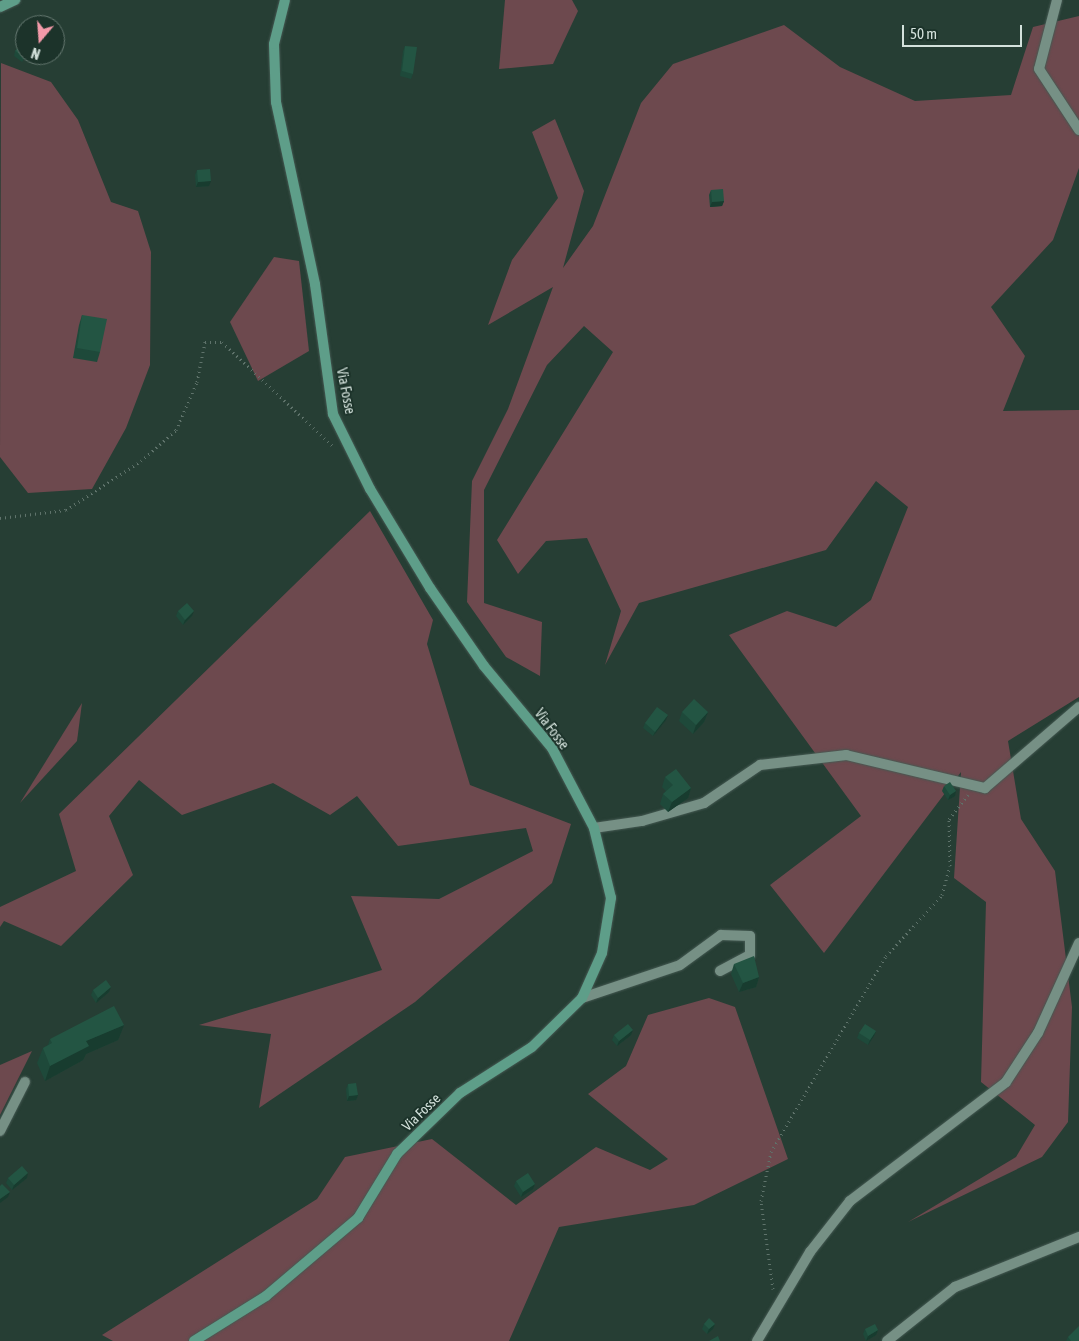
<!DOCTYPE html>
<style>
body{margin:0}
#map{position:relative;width:1079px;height:1341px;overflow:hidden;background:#263e34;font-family:"Asap Condensed",sans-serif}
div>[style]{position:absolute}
.green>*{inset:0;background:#6d494e}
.path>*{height:3px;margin-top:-1.5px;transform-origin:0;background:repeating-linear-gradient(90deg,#5f736b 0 1px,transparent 0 5px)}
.roads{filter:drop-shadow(0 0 1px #455952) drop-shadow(0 0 1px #455952)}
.street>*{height:10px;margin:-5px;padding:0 5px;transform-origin:5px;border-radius:5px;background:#769085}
.secondary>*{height:10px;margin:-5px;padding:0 5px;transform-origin:5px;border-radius:5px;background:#5e9e89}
.wall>*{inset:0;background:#1e493a}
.shaded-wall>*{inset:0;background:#183c2f}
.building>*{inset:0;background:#235543}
span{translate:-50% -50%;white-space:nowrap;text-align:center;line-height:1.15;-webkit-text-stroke:4px #1c332a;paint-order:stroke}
.street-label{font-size:14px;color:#d4e2dc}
.north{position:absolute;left:15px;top:15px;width:50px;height:50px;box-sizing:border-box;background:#1c332a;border:1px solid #667971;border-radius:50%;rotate:198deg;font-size:14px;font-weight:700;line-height:20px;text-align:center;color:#d4e2dc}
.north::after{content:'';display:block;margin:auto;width:18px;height:22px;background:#f39aa9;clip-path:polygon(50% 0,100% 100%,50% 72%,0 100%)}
.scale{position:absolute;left:902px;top:25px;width:120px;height:22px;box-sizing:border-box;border:2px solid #d4e2dc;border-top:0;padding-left:6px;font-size:15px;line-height:18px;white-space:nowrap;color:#d4e2dc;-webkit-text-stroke:4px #1c332a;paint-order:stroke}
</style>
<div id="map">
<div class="green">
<div style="clip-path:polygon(505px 0,572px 0,578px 11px,553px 64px,499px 69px)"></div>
<div style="clip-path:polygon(1079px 16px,1079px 168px,1053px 240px,991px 307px,1025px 356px,1003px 411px,1079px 410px,1079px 697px,1008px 741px,1021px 819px,1055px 871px,1072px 1007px,1068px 1122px,1042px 1157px,908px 1222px,1016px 1157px,1035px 1125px,981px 1082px,986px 902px,954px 878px,961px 772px,824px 953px,770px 885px,861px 816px,729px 635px,787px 611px,836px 627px,871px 600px,908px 507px,876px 481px,826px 550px,639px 603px,605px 665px,621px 611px,587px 538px,546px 541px,518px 574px,497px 540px,613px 352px,584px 326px,547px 365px,484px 490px,484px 603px,542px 622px,540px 676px,506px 657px,467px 602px,472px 481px,508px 409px,553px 287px,488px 325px,512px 260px,558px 198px,532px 132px,555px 119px,584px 191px,563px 268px,593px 226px,641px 103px,673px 64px,784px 25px,840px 67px,915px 101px,1011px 95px,1033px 27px)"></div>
<div style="clip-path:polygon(1px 63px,51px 82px,78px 120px,111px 202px,138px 211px,151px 252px,150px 365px,126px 428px,92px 489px,28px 493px,0 457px)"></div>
<div style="clip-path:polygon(274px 257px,299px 261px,309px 351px,258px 381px,230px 322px)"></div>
<div style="clip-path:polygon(370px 511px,433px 620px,427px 644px,470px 785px,571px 824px,552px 883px,415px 1002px,259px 1108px,271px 1034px,199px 1025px,382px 970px,351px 896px,439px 899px,533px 851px,526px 828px,398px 846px,357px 796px,330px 815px,273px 783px,182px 815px,139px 780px,109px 816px,133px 875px,61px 946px,4px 921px,0 927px,0 907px,76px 871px,59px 814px)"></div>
<div style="clip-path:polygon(82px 703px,77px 741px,20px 803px)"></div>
<div style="clip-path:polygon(709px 998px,735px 1007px,788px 1159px,694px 1205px,559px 1227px,509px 1341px,113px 1341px,102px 1335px,317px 1199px,345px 1157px,432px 1139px,516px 1205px,596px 1147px,650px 1170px,668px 1159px,588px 1094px,626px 1066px,648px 1015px)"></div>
<div style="clip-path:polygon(32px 1051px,0 1115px,0 1065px)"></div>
</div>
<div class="path">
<div style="left:0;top:518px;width:66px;rotate:-6.9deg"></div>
<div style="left:66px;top:510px;width:90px;rotate:-33.2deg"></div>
<div style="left:141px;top:461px;width:47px;rotate:-41.5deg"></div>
<div style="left:176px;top:430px;width:52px;rotate:-66.4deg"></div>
<div style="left:197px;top:382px;width:41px;rotate:-78.7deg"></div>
<div style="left:205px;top:342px;width:17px"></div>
<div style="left:222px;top:342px;width:154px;rotate:43.2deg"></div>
<div style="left:773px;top:1289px;width:89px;rotate:-97.8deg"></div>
<div style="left:761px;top:1201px;width:50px;rotate:-78.5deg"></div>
<div style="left:771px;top:1152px;width:227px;rotate:-59.6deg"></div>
<div style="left:886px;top:956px;width:83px;rotate:-47.4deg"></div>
<div style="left:942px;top:895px;width:30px;rotate:-75deg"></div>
<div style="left:950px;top:866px;width:47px;rotate:-91.2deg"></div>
<div style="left:949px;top:819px;width:31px;rotate:-52deg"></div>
</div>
<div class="roads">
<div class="street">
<div style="left:1057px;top:0;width:71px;rotate:104.6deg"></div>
<div style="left:1039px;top:69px;width:73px;rotate:56.7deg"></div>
<div style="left:594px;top:828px;width:49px;rotate:-8.3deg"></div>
<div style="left:642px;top:821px;width:65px;rotate:-16.2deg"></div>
<div style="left:704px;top:803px;width:68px;rotate:-34.2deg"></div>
<div style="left:760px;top:765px;width:87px;rotate:-6.6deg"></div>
<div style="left:846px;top:755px;width:143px;rotate:13.4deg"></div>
<div style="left:985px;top:788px;width:124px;rotate:-40.8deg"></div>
<div style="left:582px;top:998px;width:103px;rotate:-18.6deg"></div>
<div style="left:680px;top:965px;width:51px;rotate:-36.2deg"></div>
<div style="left:721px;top:935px;width:29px;rotate:2deg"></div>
<div style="left:750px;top:936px;width:19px;rotate:90deg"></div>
<div style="left:750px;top:955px;width:34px;rotate:152deg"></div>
<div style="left:0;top:1131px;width:55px;rotate:-63deg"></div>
<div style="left:757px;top:1341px;width:104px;rotate:-59.2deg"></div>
<div style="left:810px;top:1252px;width:65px;rotate:-51.9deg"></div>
<div style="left:850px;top:1201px;width:196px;rotate:-37.3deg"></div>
<div style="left:1006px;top:1082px;width:59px;rotate:-56.9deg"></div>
<div style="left:1038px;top:1033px;width:99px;rotate:-65.5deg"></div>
<div style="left:887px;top:1341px;width:87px;rotate:-38.5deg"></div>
<div style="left:955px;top:1287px;width:134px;rotate:-22deg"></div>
</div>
<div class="secondary">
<div style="left:0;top:7px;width:17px;rotate:-25deg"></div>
<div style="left:194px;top:1341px;width:85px;rotate:-32deg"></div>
<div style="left:266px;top:1296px;width:121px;rotate:-40.3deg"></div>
<div style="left:358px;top:1218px;width:75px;rotate:-58.6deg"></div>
<div style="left:397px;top:1154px;width:88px;rotate:-44.1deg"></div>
<div style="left:460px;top:1093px;width:85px;rotate:-32.6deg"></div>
<div style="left:532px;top:1047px;width:70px;rotate:-44.4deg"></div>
<div style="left:582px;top:998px;width:49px;rotate:-66deg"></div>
<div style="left:602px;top:953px;width:56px;rotate:-80.7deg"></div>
<div style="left:611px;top:898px;width:72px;rotate:-103.7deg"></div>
<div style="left:594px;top:828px;width:90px;rotate:-117.7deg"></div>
<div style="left:552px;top:748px;width:107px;rotate:-129.7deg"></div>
<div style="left:484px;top:666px;width:95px;rotate:-124.7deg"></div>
<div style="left:430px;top:588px;width:116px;rotate:-121.2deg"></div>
<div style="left:370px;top:489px;width:84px;rotate:-116.3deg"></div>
<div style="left:333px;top:414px;width:131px;rotate:-97.9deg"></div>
<div style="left:315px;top:284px;width:186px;rotate:-102.1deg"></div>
<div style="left:276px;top:102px;width:58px;rotate:-92deg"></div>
<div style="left:274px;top:44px;width:45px;rotate:-76deg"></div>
</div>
</div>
<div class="wall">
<div style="clip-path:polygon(405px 46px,413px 74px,411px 79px,400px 76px,403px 51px)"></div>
<div style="clip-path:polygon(15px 51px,27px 55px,22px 62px,14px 56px)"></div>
<div style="clip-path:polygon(197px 170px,209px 186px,196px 187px,195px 175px)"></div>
<div style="clip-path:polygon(711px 190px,724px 201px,722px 206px,710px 207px,709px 195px)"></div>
<div style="clip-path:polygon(82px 315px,100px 352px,97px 362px,73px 358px,79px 325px)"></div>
<div style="clip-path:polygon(178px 611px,192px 616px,183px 625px,176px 616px)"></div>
<div style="clip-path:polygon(682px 712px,708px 712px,704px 722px,693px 734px,679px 721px)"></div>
<div style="clip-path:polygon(666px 720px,653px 736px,643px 728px,645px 723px)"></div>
<div style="clip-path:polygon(665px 777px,691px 788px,688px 798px,668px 812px,660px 804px,663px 794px,666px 791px,662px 787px)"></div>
<div style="clip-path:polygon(944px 786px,955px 796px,948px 800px,942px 791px)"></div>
<div style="clip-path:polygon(734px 964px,759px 977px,756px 987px,739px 992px,731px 974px)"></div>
<div style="clip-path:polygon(93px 990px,109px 992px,96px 1003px,91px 995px)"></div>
<div style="clip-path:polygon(124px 1025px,118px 1040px,86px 1054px,83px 1060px,45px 1081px,37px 1063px,43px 1048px,48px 1045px,50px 1039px)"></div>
<div style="clip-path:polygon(876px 1031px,874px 1036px,868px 1045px,857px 1038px,859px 1033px)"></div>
<div style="clip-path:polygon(614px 1035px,631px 1035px,617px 1046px,612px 1040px)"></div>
<div style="clip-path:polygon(348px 1084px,358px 1095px,356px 1100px,347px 1101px,346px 1089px)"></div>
<div style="clip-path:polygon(8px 1178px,27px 1178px,12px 1190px,6px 1183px)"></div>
<div style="clip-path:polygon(516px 1181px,535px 1184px,533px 1189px,521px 1197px,514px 1186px)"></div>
<div style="clip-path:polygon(704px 1324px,715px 1324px,713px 1329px,707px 1334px,702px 1329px)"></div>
<div style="clip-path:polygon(865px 1329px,878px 1330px,876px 1335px,866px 1341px,863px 1334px)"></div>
<div style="clip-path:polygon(1068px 1337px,1079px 1341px,1066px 1341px)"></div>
</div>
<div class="shaded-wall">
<div style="clip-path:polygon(211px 181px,209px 186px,196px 187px,198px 182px)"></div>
<div style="clip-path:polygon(724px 201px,722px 206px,710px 207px,712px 202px)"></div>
<div style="clip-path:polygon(194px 611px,192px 616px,183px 625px,185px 620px)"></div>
<div style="clip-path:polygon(708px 712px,704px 722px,693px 734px,696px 725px)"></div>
<div style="clip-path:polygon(668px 715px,666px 720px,653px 736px,655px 732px)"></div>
<div style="clip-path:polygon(691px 788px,688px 798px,668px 812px,672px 802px)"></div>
<div style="clip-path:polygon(956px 791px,955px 796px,948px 800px,950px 795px)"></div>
<div style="clip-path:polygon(759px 977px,756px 987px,739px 992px,743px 983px)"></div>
<div style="clip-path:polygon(111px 987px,109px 992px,96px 1003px,98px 998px)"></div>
<div style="clip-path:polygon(124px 1025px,118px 1040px,86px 1054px,83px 1060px,45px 1081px,50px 1066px,86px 1041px)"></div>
<div style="clip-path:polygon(633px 1030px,631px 1035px,617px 1046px,619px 1041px)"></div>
<div style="clip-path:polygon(876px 1031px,874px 1036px,868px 1045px,870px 1040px)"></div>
<div style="clip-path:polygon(358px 1095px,356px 1100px,347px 1101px,349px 1096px)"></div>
<div style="clip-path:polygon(28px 1173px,27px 1178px,12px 1190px,14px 1185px)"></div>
<div style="clip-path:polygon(535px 1184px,533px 1189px,521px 1197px,523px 1192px)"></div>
<div style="clip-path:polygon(10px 1192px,8px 1197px,0 1203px,0 1199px)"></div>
<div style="clip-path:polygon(715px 1324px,713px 1329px,707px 1334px,709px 1329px)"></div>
<div style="clip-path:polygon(878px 1330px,876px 1335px,866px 1341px,868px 1336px)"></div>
</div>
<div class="building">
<div style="clip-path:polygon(23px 41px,25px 42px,25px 55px,24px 57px,15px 51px)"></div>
<div style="clip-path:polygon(405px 46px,417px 47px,413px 74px,402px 71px)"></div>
<div style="clip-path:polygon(210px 169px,211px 181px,198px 182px,197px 170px)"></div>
<div style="clip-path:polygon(723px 189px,724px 201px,712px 202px,711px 190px)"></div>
<div style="clip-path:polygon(82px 315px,107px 319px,100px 352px,77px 348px)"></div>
<div style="clip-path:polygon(187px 603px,194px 611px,185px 620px,178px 611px)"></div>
<div style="clip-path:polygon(694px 699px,708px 712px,696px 725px,682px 712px)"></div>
<div style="clip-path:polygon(657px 707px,668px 715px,655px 732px,645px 723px)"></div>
<div style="clip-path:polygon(676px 769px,691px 788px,672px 802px,663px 794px,673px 785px,665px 777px)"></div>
<div style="clip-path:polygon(950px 782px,956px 791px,950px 795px,944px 786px)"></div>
<div style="clip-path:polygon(754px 956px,759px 977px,743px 983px,734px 964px)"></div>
<div style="clip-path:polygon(106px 980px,111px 987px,98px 998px,93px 990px)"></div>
<div style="clip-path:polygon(114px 1006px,124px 1025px,86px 1041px,89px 1046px,50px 1066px,43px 1048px,52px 1043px,50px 1039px)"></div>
<div style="clip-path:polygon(628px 1024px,633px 1030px,619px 1041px,614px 1035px)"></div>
<div style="clip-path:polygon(865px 1024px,876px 1031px,870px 1040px,859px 1033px)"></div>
<div style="clip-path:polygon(356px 1083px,358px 1095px,349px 1096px,348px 1084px)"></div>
<div style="clip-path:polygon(22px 1166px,28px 1173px,14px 1185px,8px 1178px)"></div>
<div style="clip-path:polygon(528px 1173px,535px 1184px,523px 1192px,516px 1181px)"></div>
<div style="clip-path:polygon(2px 1184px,10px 1192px,0 1199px,0 1186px)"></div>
<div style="clip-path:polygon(709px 1318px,715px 1324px,709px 1329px,704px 1324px)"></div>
<div style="clip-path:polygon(875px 1324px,878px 1330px,868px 1336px,865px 1329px)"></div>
<div style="clip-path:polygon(1079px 1326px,1079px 1341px,1071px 1341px,1068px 1337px)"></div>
<div style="clip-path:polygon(718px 1336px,720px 1341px,709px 1341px)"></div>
</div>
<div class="street-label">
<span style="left:346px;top:391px;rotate:79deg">Via Fosse</span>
<span style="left:552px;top:729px;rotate:53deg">Via Fosse</span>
<span style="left:421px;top:1112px;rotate:-44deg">Via Fosse</span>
</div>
<div class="north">N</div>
<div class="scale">50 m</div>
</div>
